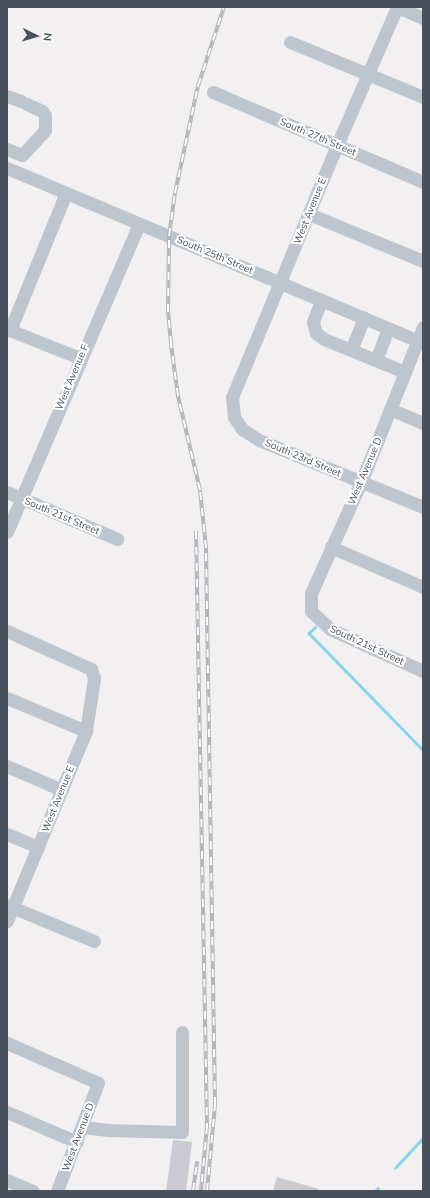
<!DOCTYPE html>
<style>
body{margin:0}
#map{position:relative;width:430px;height:1198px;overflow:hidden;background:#f2f0f0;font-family:Mulish,sans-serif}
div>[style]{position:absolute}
.stream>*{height:2.5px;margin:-1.25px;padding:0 1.25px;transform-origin:1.25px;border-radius:1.25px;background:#8ad3ee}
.building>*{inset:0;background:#cacbd2}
.minor>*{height:13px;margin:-6.5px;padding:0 6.5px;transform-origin:6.5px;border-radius:6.5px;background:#bdc6cf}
.rail>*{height:4px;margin-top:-2px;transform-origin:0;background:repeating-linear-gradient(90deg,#fff 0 8px,#b2b4ba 0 16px);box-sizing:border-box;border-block:1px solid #b2b4ba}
span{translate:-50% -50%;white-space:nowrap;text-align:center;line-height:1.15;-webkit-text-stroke:4px #fff;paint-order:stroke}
.street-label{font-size:10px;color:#47525e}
.frame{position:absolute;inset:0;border:8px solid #47525e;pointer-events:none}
.north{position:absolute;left:16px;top:16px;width:40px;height:40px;-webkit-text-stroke:3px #fff;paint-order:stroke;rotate:95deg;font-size:11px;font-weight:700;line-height:16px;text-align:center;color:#47525e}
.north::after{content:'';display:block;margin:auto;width:14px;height:18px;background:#47525e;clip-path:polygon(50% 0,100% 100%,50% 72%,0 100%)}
</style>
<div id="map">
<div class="stream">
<div style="left:316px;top:627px;width:9px;rotate:139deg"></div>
<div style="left:309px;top:633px;width:163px;rotate:45.7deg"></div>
<div style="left:395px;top:1168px;width:41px;rotate:-47deg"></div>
<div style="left:375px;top:1191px;width:4px;rotate:-45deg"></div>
</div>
<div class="building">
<div style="clip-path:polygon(173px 1140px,192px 1142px,186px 1191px,166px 1191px)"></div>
<div style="clip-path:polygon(277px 1177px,319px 1189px,318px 1191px,273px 1191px)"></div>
</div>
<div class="minor">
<div style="left:397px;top:7px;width:150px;rotate:113.5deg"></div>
<div style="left:337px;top:145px;width:273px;rotate:112.6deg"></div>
<div style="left:232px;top:397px;width:20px;rotate:84deg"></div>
<div style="left:234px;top:417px;width:14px;rotate:56deg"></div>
<div style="left:242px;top:429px;width:20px;rotate:33deg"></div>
<div style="left:259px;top:440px;width:177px;rotate:22.2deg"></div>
<div style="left:398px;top:7px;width:27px;rotate:24deg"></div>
<div style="left:290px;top:42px;width:144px;rotate:22.5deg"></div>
<div style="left:213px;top:92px;width:228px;rotate:23.2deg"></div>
<div style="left:7px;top:96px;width:15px;rotate:20deg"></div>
<div style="left:7px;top:149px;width:16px;rotate:22deg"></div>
<div style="left:22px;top:155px;width:34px;rotate:-47deg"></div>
<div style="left:45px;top:130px;width:15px;rotate:-90deg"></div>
<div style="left:45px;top:115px;width:5px;rotate:-127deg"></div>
<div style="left:42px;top:111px;width:17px;rotate:-155deg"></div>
<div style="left:7px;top:168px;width:451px;rotate:22.8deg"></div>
<div style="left:309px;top:214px;width:123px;rotate:22.4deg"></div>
<div style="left:321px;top:300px;width:23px;rotate:110deg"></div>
<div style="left:313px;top:322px;width:11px;rotate:75deg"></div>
<div style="left:316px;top:333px;width:10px;rotate:37deg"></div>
<div style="left:324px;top:339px;width:87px;rotate:22.2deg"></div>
<div style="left:423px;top:327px;width:167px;rotate:111.8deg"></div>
<div style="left:361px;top:482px;width:122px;rotate:114.2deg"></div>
<div style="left:311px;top:593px;width:18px;rotate:90deg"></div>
<div style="left:311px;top:611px;width:26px;rotate:43deg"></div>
<div style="left:330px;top:629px;width:102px;rotate:24.3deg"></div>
<div style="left:7px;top:329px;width:79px;rotate:21.7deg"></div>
<div style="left:10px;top:330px;width:148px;rotate:-67.8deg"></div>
<div style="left:351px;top:350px;width:35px;rotate:-68deg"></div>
<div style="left:376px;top:360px;width:34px;rotate:-69deg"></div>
<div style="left:390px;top:409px;width:36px;rotate:23deg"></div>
<div style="left:7px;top:492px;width:120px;rotate:23.1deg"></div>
<div style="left:7px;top:532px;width:335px;rotate:-66.8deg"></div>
<div style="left:331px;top:547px;width:100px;rotate:23.5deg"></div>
<div style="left:7px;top:631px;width:92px;rotate:24.3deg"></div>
<div style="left:91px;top:669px;width:9px;rotate:72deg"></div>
<div style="left:94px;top:678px;width:54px;rotate:98.6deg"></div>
<div style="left:86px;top:731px;width:206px;rotate:112.6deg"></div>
<div style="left:7px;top:698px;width:86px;rotate:22.7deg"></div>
<div style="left:7px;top:766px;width:60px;rotate:23.6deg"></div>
<div style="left:7px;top:834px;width:34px;rotate:23deg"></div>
<div style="left:7px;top:905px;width:94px;rotate:22.5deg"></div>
<div style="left:7px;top:1043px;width:99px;rotate:23.7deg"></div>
<div style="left:98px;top:1083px;width:116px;rotate:110.8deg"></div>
<div style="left:7px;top:1112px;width:76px;rotate:23.2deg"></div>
<div style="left:83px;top:1127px;width:25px;rotate:7deg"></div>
<div style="left:108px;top:1130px;width:74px;rotate:1.5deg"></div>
<div style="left:182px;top:1132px;width:100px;rotate:-90deg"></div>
<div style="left:7px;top:1180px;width:28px;rotate:23deg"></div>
</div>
<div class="rail">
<div style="left:196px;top:531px;width:595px;rotate:88.94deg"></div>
<div style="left:207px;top:1126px;width:65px;rotate:95.3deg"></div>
<div style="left:193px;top:1191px;width:30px;rotate:-82deg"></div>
<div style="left:207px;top:1191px;width:86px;rotate:-84.7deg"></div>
<div style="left:215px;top:1105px;width:557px;rotate:-90.93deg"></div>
<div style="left:206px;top:548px;width:58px;rotate:-95.9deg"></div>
<div style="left:200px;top:490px;width:97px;rotate:-103.2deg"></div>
<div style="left:178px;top:396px;width:52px;rotate:-97.7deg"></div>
<div style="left:171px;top:344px;width:32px;rotate:-95deg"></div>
<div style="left:168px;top:312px;width:76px;rotate:-89.2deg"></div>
<div style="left:169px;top:236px;width:43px;rotate:-82.1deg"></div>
<div style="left:175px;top:193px;width:109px;rotate:-77.9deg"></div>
<div style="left:198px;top:86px;width:83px;rotate:-71.8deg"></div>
</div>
<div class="street-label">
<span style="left:318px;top:137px;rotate:23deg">South 27th Street</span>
<span style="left:310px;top:211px;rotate:-68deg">West Avenue E</span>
<span style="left:215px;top:255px;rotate:23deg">South 25th Street</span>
<span style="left:72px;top:377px;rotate:-67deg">West Avenue F</span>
<span style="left:303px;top:458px;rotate:23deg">South 23rd Street</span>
<span style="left:365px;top:471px;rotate:-67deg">West Avenue D</span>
<span style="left:62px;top:516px;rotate:23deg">South 21st Street</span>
<span style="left:367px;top:645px;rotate:25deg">South 21st Street</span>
<span style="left:58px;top:799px;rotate:-68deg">West Avenue E</span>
<span style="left:78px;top:1137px;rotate:-69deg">West Avenue D</span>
</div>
<div class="frame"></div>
<div class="north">N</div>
</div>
